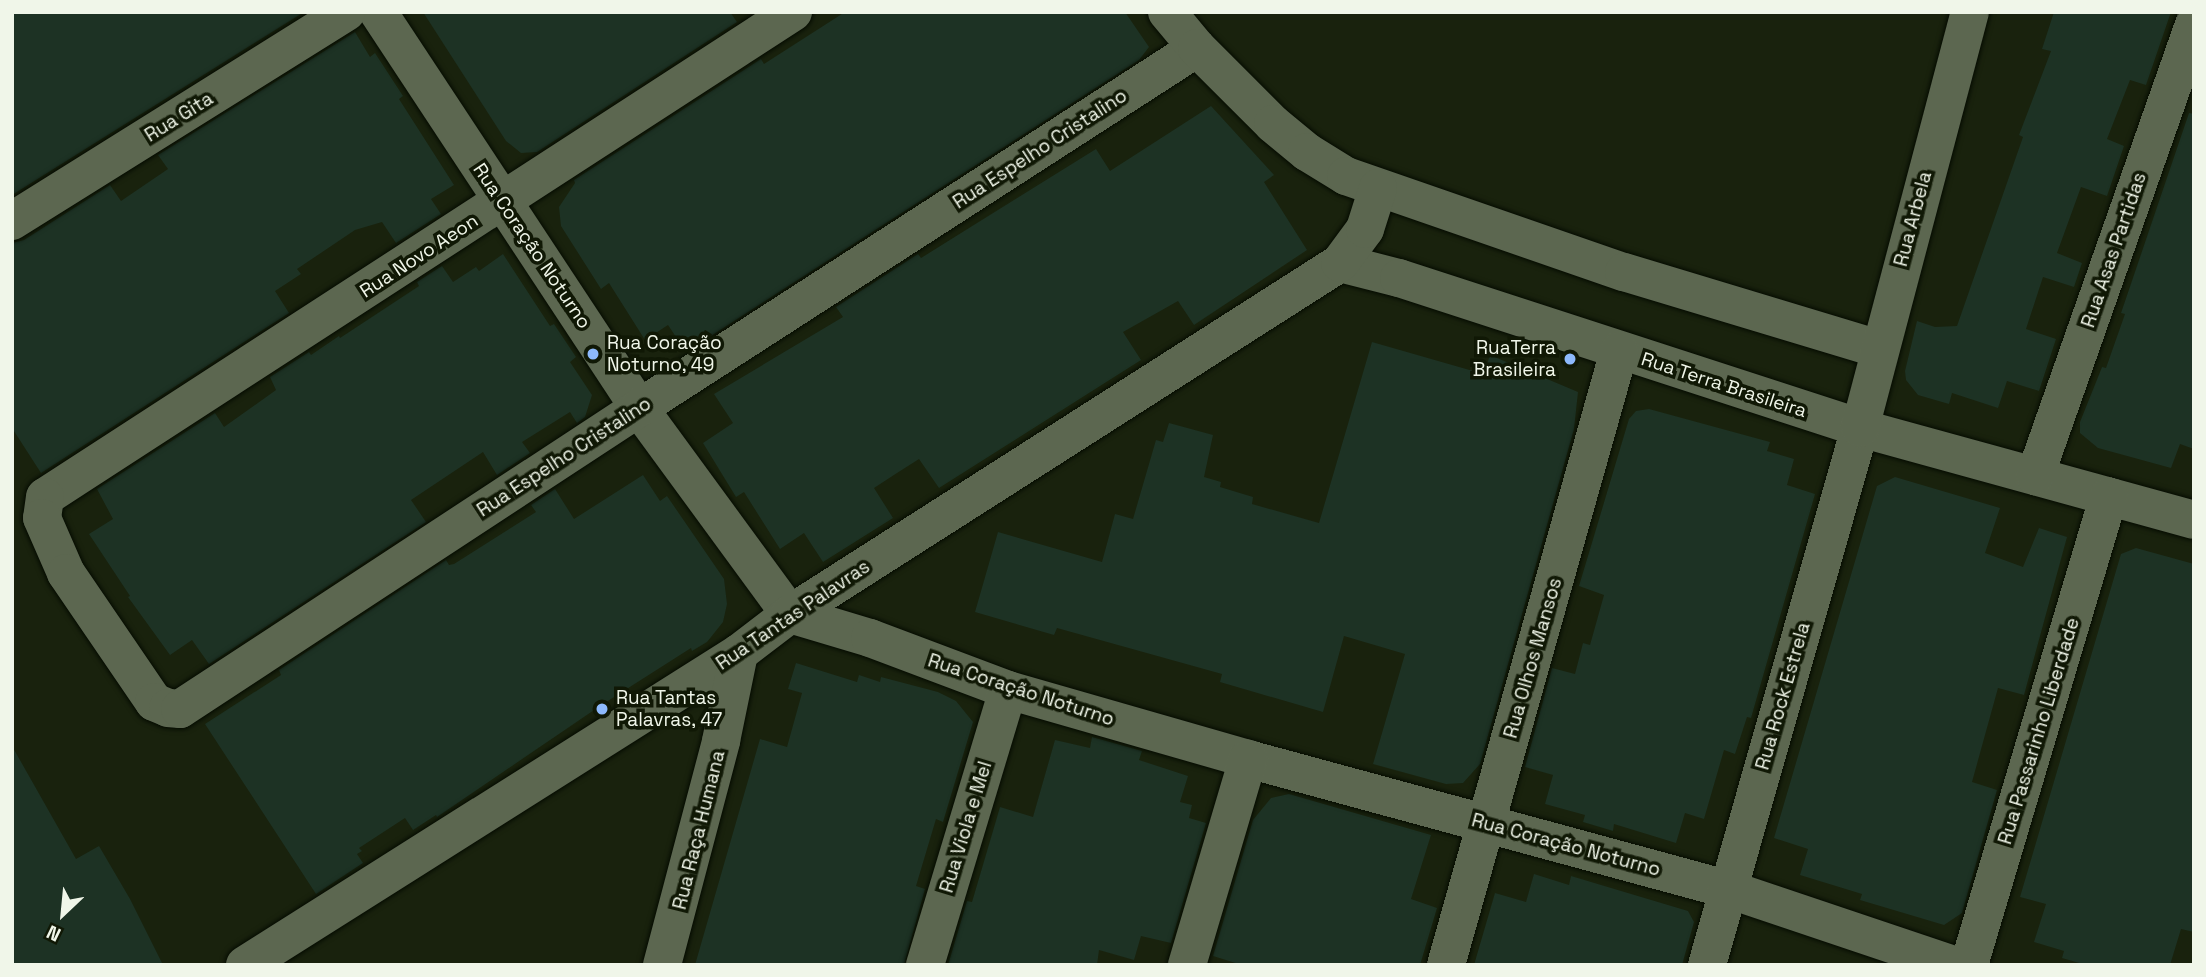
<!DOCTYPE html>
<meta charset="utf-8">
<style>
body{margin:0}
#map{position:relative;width:2206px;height:977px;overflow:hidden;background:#19220d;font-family:"Space Grotesk",sans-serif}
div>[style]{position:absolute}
.building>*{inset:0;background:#1d3224}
.roads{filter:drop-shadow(0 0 2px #050b00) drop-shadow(0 0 2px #050b00)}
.minor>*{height:38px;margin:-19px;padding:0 19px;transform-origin:19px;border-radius:19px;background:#5c6750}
.dots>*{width:19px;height:19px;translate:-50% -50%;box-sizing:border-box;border:4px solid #101805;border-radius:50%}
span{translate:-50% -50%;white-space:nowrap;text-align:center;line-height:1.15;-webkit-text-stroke:7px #101805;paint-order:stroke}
.street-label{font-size:19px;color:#f0f6e9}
.poi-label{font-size:19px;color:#f0f6e9}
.left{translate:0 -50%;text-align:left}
.right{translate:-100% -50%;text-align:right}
.frame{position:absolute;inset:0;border:14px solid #f0f6e9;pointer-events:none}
.north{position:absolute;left:28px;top:879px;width:70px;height:70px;-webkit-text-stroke:5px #101805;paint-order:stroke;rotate:206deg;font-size:19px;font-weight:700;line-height:28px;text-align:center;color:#f0f6e9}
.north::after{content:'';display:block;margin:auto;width:24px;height:32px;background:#f0f6e9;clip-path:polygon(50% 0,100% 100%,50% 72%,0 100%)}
</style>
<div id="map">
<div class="building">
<div style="clip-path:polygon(12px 12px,304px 12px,12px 195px)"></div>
<div style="clip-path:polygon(423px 12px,730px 12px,737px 22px,537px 152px,521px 153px,506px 141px)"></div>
<div style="clip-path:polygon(845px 12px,1125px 12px,1149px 47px,1139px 60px,686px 352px,668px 325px,645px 340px,609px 283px,601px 289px,561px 226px,559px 207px,575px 183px,574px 180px,761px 59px,764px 64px)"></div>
<div style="clip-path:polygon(2054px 12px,2171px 12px,2146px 85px,2130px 80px,2107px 139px,2124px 146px,2107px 196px,2081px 187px,2057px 253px,2082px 263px,2074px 287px,2043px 277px,2026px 329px,2056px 339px,2039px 391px,2007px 381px,1998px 408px,1952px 393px,1949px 404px,1918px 395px,1906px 380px,1905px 371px,1917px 321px,1935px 327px,1957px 326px,2023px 137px,2019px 135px,2051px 51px,2042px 49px)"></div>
<div style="clip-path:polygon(355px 32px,370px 57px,375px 53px,403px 96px,399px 99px,454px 185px,431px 199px,441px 214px,396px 243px,382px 222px,355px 230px,297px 269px,301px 274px,275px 291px,289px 313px,41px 473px,12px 428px,12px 243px,24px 240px,110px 185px,121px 201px,168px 169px,158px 155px)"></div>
<div style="clip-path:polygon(1211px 106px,1274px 175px,1264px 182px,1307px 250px,1194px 325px,1178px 301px,1123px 332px,1141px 360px,939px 488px,919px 459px,897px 473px,874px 488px,893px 518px,823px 562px,804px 533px,780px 549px,744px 492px,736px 497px,703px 443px,733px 423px,714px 394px,843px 317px,836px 307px,918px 254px,921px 258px,1096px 149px,1110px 171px)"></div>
<div style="clip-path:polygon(2189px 113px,2194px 114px,2194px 449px,2180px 444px,2171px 468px,2098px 448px,2080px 433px,2080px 422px,2102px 367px,2106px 368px,2125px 314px,2121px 313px)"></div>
<div style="clip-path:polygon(503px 254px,550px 326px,554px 324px,576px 357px,570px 362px,592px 395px,585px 417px,577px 423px,570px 412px,522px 442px,530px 453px,497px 475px,483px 452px,411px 500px,426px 522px,209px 664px,192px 640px,170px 655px,128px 597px,130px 596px,89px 534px,113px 519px,97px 489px,215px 413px,224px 427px,276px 390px,270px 377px,309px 352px,311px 355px,339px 336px,340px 338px,419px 286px,417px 282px,442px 266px,453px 282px,476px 267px,479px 271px)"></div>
<div style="clip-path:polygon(1372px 342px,1473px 371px,1476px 361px,1487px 364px,1490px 355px,1578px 392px,1574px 429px,1480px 764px,1463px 783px,1446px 784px,1373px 764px,1405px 654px,1344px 636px,1323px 712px,1220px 682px,1222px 674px,1057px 628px,1054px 635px,975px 612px,998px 532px,1102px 562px,1115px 514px,1133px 519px,1156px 440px,1163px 442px,1169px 423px,1213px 435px,1204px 477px,1221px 482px,1220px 487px,1253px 497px,1252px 504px,1319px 523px)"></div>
<div style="clip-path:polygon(1649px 409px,1770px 442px,1767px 451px,1794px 459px,1787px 485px,1815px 494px,1751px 718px,1747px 717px,1735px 754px,1724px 750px,1704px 819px,1685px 813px,1676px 843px,1614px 824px,1613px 831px,1583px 822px,1585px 815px,1545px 804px,1553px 775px,1525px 767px,1552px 668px,1575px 674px,1583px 643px,1590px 645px,1604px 595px,1579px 586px,1629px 419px,1636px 411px)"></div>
<div style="clip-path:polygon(643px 475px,660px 501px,667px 496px,724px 579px,727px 604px,723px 622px,707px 642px,692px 651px,691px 648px,600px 706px,437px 817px,436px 815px,413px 830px,405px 818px,359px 848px,362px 851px,357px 854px,363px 863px,316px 894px,205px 724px,281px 675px,279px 670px,446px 560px,449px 565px,454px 564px,536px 512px,531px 505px,555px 489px,574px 519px)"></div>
<div style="clip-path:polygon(1895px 477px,2000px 508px,1985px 553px,2023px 567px,2039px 528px,2067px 537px,2024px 695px,1998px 688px,1972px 782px,1997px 790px,1962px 913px,1944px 925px,1860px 900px,1862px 894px,1800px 875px,1808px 849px,1774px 838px,1877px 486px)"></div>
<div style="clip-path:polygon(2136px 548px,2194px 564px,2194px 932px,2181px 929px,2170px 965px,2086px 965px,2062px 958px,2064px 951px,2034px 942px,2046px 904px,2020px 897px,2121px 554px)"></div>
<div style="clip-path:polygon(796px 663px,857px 682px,859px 675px,880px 682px,881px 677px,938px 692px,956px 701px,973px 722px,943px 822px,936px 819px,916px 886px,925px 889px,904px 965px,695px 965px,760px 739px,787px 747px,802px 693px,788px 689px)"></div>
<div style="clip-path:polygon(1092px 737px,1142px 751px,1139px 760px,1188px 776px,1180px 802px,1192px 805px,1189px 818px,1206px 823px,1171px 943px,1141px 936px,1134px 960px,1099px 950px,1097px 965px,948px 965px,967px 901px,972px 902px,1000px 807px,1033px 817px,1055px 740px,1090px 748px)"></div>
<div style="clip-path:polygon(12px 746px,76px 859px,99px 846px,130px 899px,163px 965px,12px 965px)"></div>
<div style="clip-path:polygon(1289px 794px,1431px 835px,1411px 899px,1437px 908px,1420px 965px,1242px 965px,1213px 956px,1253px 820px,1271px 798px)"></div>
<div style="clip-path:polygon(1534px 874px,1569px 885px,1571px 876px,1688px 911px,1694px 922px,1682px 965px,1474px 965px,1495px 893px,1526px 902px)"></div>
</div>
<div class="roads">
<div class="minor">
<div style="left:378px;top:12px;width:474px;rotate:56.6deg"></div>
<div style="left:639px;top:408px;width:255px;rotate:53.8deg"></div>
<div style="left:790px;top:614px;width:84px;rotate:16.7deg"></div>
<div style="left:870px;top:638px;width:147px;rotate:20.6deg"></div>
<div style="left:1008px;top:690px;width:250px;rotate:16deg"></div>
<div style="left:1248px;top:759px;width:497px;rotate:15.2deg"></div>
<div style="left:1728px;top:889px;width:238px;rotate:18.6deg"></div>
<div style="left:793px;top:12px;width:891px;rotate:147.04deg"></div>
<div style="left:45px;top:497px;width:21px;rotate:98deg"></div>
<div style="left:42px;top:518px;width:60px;rotate:66.4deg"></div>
<div style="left:66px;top:573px;width:156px;rotate:55.7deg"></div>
<div style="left:154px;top:702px;width:15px;rotate:23deg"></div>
<div style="left:168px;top:708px;width:12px;rotate:5deg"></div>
<div style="left:180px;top:709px;width:549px;rotate:-33.26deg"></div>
<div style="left:639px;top:408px;width:664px;rotate:-32.83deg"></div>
<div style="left:1167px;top:12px;width:47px;rotate:50.2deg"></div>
<div style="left:1197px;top:48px;width:107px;rotate:45deg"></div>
<div style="left:1273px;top:124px;width:44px;rotate:39.5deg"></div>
<div style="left:1307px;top:152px;width:46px;rotate:31.6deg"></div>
<div style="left:1346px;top:176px;width:294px;rotate:19.1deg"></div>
<div style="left:1624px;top:272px;width:266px;rotate:16.8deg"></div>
<div style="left:12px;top:221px;width:394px;rotate:-32deg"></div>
<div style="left:1340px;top:263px;width:61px;rotate:14.3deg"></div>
<div style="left:1399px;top:278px;width:485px;rotate:18deg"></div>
<div style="left:1860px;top:428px;width:346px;rotate:15.4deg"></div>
<div style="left:2035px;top:476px;width:478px;rotate:-70.6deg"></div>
<div style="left:245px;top:965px;width:584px;rotate:-32.28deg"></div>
<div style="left:739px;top:653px;width:64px;rotate:-37.4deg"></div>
<div style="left:790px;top:614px;width:652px;rotate:-32.55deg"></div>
<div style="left:1340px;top:263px;width:42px;rotate:-53.7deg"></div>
<div style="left:1365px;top:229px;width:43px;rotate:-72.4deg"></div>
<div style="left:662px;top:965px;width:232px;rotate:-75.2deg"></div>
<div style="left:721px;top:741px;width:90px;rotate:-78.4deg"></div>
<div style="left:925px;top:965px;width:287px;rotate:-73.2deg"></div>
<div style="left:1187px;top:965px;width:215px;rotate:-73.5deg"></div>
<div style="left:1446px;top:965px;width:638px;rotate:-74.26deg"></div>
<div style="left:1707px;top:965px;width:558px;rotate:-74.1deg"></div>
<div style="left:1860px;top:428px;width:430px;rotate:-75.2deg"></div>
<div style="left:1969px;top:965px;width:489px;rotate:-73.4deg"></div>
</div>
</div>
<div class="dots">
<div style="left:593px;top:354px;background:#8db9fc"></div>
<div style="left:1570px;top:359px;background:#8db9fc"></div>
<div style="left:602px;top:709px;background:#8db9fc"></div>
</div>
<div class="street-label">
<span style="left:179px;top:117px;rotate:-32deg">Rua Gita</span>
<span style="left:1040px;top:149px;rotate:-33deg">Rua Espelho Cristalino</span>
<span style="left:1913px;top:219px;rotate:-75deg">Rua Arbela</span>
<span style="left:532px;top:246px;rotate:56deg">Rua Coração Noturno</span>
<span style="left:2114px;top:250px;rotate:-71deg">Rua Asas Partidas</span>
<span style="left:419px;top:256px;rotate:-33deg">Rua Novo Aeon</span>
<span style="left:1724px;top:385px;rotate:18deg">Rua Terra Brasileira</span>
<span style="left:564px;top:457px;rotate:-33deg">Rua Espelho Cristalino</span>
<span style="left:793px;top:615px;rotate:-34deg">Rua Tantas Palavras</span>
<span style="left:1533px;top:658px;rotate:-74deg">Rua Olhos Mansos</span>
<span style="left:1021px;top:690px;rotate:18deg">Rua Coração Noturno</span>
<span style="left:1783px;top:696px;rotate:-74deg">Rua Rock Estrela</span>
<span style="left:2039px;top:731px;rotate:-73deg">Rua Passarinho Liberdade</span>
<span style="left:966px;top:827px;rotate:-73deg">Rua Viola e Mel</span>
<span style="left:699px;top:830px;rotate:-76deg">Rua Raça Humana</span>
<span style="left:1566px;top:845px;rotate:15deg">Rua Coração Noturno</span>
</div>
<div class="poi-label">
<span class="left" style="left:607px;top:354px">Rua Coração<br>Noturno, 49</span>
<span class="right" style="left:1556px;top:359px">RuaTerra<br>Brasileira</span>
<span class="left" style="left:616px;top:709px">Rua Tantas<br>Palavras, 47</span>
</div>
<div class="frame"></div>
<div class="north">N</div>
</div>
